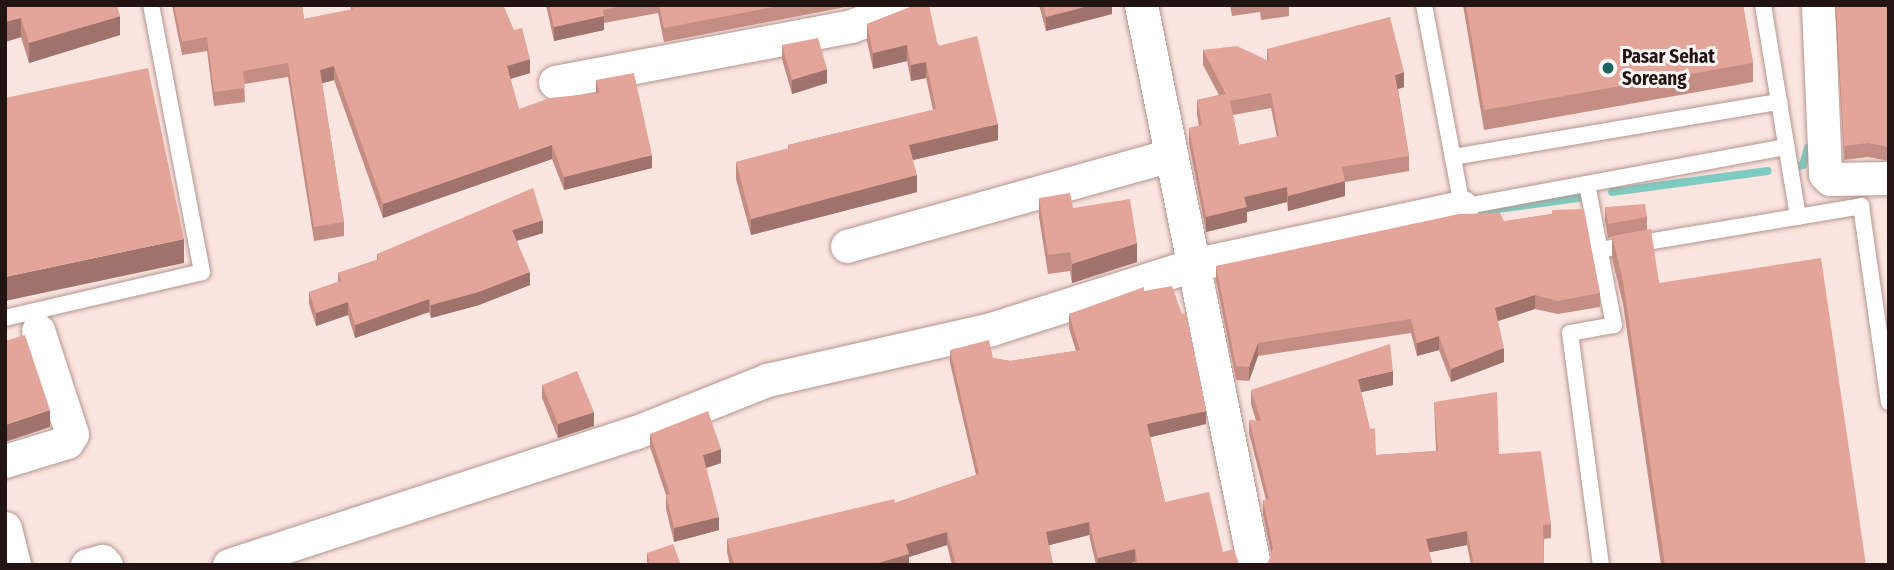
<!DOCTYPE html>
<style>
body{margin:0}
#map{position:relative;width:1894px;height:570px;overflow:hidden;background:#fbe5e1;font-family:"Fira Sans Condensed",sans-serif}
div>[style]{position:absolute}
.stream>*{height:8px;margin:-4px;padding:0 4px;transform-origin:4px;border-radius:4px;background:#7ecbc1}
.roads{filter:drop-shadow(0 0 2px #b5948e) drop-shadow(0 0 2px #b5948e)}
.lane>*{height:16px;margin:-8px;padding:0 8px;transform-origin:8px;border-radius:8px;background:#fff}
.street>*{height:33px;margin:-16.5px;padding:0 16.5px;transform-origin:16.5px;border-radius:16.5px;background:#fff}
.wall>*{inset:0;background:#c38d84}
.shaded-wall>*{inset:0;background:#9f736b}
.building>*{inset:0;background:#e3a499}
.dots>*{width:19px;height:19px;translate:-50% -50%;box-sizing:border-box;border:4px solid #fdf6f4;border-radius:50%}
span{translate:-50% -50%;white-space:nowrap;text-align:center;line-height:1.15;-webkit-text-stroke:6px #fdf6f4;paint-order:stroke}
.poi-label{font-size:19px;color:#211412;font-weight:700}
.left{translate:0 -50%;text-align:left}
.frame{position:absolute;inset:0;border:7px solid #211412;pointer-events:none}
</style>
<div id="map">
<div class="stream">
<div style="left:1796px;top:167px;width:7px;rotate:-16deg"></div>
<div style="left:1803px;top:165px;width:18px;rotate:-74deg"></div>
<div style="left:1612px;top:192px;width:157px;rotate:-7.7deg"></div>
<div style="left:1475px;top:212px;width:104px;rotate:-7.7deg"></div>
</div>
<div class="roads">
<div class="lane">
<div style="left:1424px;top:5px;width:206px;rotate:79.3deg"></div>
<div style="left:1462px;top:207px;width:330px;rotate:-10.5deg"></div>
<div style="left:1763px;top:5px;width:215px;rotate:80.6deg"></div>
<div style="left:1453px;top:157px;width:331px;rotate:-9.6deg"></div>
<div style="left:1587px;top:184px;width:144px;rotate:79.2deg"></div>
<div style="left:1614px;top:325px;width:45px;rotate:169.7deg"></div>
<div style="left:1570px;top:333px;width:234px;rotate:82.4deg"></div>
<div style="left:1599px;top:250px;width:266px;rotate:-9.5deg"></div>
<div style="left:1861px;top:206px;width:198px;rotate:81.9deg"></div>
<div style="left:5px;top:318px;width:202px;rotate:-13.1deg"></div>
<div style="left:202px;top:272px;width:272px;rotate:-100.8deg"></div>
</div>
<div class="street">
<div style="left:1141px;top:5px;width:571px;rotate:78.59deg"></div>
<div style="left:1818px;top:5px;width:169px;rotate:87.6deg"></div>
<div style="left:1825px;top:174px;width:7px;rotate:45deg"></div>
<div style="left:1830px;top:179px;width:59px;rotate:-1deg"></div>
<div style="left:555px;top:82px;width:301px;rotate:-10.7deg"></div>
<div style="left:851px;top:26px;width:60px;rotate:-20.6deg"></div>
<div style="left:847px;top:246px;width:337px;rotate:-15.7deg"></div>
<div style="left:5px;top:461px;width:65px;rotate:-17deg"></div>
<div style="left:67px;top:442px;width:9px;rotate:-58deg"></div>
<div style="left:72px;top:434px;width:109px;rotate:-108.1deg"></div>
<div style="left:5px;top:528px;width:38px;rotate:76deg"></div>
<div style="left:87px;top:565px;width:16px;rotate:-15deg"></div>
<div style="left:102px;top:561px;width:6px;rotate:45deg"></div>
<div style="left:229px;top:565px;width:426px;rotate:-18.1deg"></div>
<div style="left:634px;top:433px;width:143px;rotate:-21.7deg"></div>
<div style="left:767px;top:380px;width:230px;rotate:-12.8deg"></div>
<div style="left:991px;top:329px;width:212px;rotate:-17.6deg"></div>
<div style="left:1193px;top:265px;width:275px;rotate:-12.2deg"></div>
</div>
</div>
<div class="wall">
<div style="clip-path:polygon(5px 5px,120px 35px,29px 63px,21px 37px,5px 42px)"></div>
<div style="clip-path:polygon(172px 5px,302px 5px,304px 19px,351px 10px,350px 5px,503px 5px,530px 73px,510px 79px,519px 109px,596px 93px,596px 80px,652px 168px,564px 190px,552px 159px,383px 218px,334px 80px,322px 83px,344px 222px,344px 236px,314px 241px,288px 77px,244px 84px,245px 102px,214px 106px,207px 51px,182px 55px)"></div>
<div style="clip-path:polygon(546px 5px,852px 5px,846px 7px,664px 42px,658px 13px,604px 23px,604px 30px,554px 41px)"></div>
<div style="clip-path:polygon(1039px 5px,1112px 5px,1112px 14px,1046px 31px)"></div>
<div style="clip-path:polygon(1230px 5px,1289px 5px,1289px 16px,1261px 20px,1260px 12px,1232px 16px)"></div>
<div style="clip-path:polygon(1463px 5px,1743px 5px,1753px 63px,1753px 82px,1484px 130px)"></div>
<div style="clip-path:polygon(1835px 5px,1889px 5px,1889px 161px,1868px 157px,1844px 160px)"></div>
<div style="clip-path:polygon(914px 6px,998px 140px,913px 160px,917px 192px,751px 235px,736px 179px,736px 162px,788px 149px,788px 145px,933px 110px,926px 78px,911px 81px,907px 61px,873px 69px,867px 41px,867px 24px)"></div>
<div style="clip-path:polygon(782px 45px,827px 83px,792px 94px,782px 59px)"></div>
<div style="clip-path:polygon(evenodd,1267px 49px,1404px 87px,1398px 89px,1409px 156px,1409px 171px,1345px 182px,1345px 196px,1288px 211px,1287px 202px,1247px 212px,1247px 222px,1206px 232px,1189px 143px,1189px 128px,1199px 126px,1197px 115px,1197px 100px,1219px 95px,1203px 65px,1203px 50px,1267px 60px,1267px 49px,1271px 108px,1277px 137px,1239px 145px,1233px 115px,1271px 108px)"></div>
<div style="clip-path:polygon(1039px 198px,1073px 208px,1137px 262px,1072px 283px,1070px 271px,1048px 274px,1039px 217px)"></div>
<div style="clip-path:polygon(1605px 207px,1647px 217px,1647px 230px,1659px 283px,1866px 565px,1661px 565px,1623px 304px,1612px 258px,1612px 237px,1608px 238px,1605px 221px)"></div>
<div style="clip-path:polygon(1552px 214px,1600px 293px,1600px 307px,1558px 314px,1535px 309px,1498px 321px,1504px 362px,1451px 382px,1439px 350px,1417px 356px,1411px 333px,1258px 356px,1249px 381px,1236px 380px,1216px 280px,1216px 266px)"></div>
<div style="clip-path:polygon(543px 233px,517px 241px,530px 285px,479px 305px,431px 318px,429px 312px,355px 338px,348px 315px,316px 326px,309px 304px,309px 292px,338px 282px,338px 273px,377px 260px,377px 254px)"></div>
<div style="clip-path:polygon(1144px 291px,1206px 424px,1150px 437px,1165px 502px,1223px 552px,1241px 565px,1135px 565px,1135px 562px,1125px 565px,1096px 565px,1089px 535px,1049px 545px,1053px 565px,952px 565px,947px 545px,909px 557px,909px 565px,730px 565px,727px 552px,727px 539px,895px 503px,976px 475px,950px 363px,950px 350px,1010px 361px,1076px 351px,1069px 328px,1069px 314px)"></div>
<div style="clip-path:polygon(542px 385px,594px 426px,558px 438px,542px 398px)"></div>
<div style="clip-path:polygon(1393px 385px,1361px 392px,1376px 455px,1436px 451px,1434px 402px,1499px 454px,1551px 524px,1551px 538px,1544px 539px,1544px 565px,1471px 565px,1467px 545px,1429px 552px,1271px 553px,1263px 514px,1263px 500px,1266px 500px,1249px 433px,1249px 420px,1256px 421px,1251px 404px,1251px 390px)"></div>
<div style="clip-path:polygon(650px 434px,721px 463px,706px 468px,719px 530px,674px 542px,666px 509px,666px 495px,650px 447px)"></div>
<div style="clip-path:polygon(647px 553px,681px 565px,647px 565px)"></div>
</div>
<div class="shaded-wall">
<div style="clip-path:polygon(1092px 5px,1112px 5px,1112px 14px,1046px 31px,1046px 17px)"></div>
<div style="clip-path:polygon(120px 16px,120px 35px,29px 63px,29px 43px)"></div>
<div style="clip-path:polygon(604px 16px,604px 30px,554px 41px,554px 27px)"></div>
<div style="clip-path:polygon(21px 18px,21px 37px,5px 42px,5px 22px)"></div>
<div style="clip-path:polygon(907px 45px,907px 61px,873px 69px,873px 53px)"></div>
<div style="clip-path:polygon(530px 59px,530px 73px,507px 80px,507px 66px)"></div>
<div style="clip-path:polygon(926px 62px,926px 78px,911px 81px,911px 65px)"></div>
<div style="clip-path:polygon(334px 66px,334px 80px,320px 84px,320px 70px)"></div>
<div style="clip-path:polygon(827px 69px,827px 83px,792px 94px,792px 80px)"></div>
<div style="clip-path:polygon(1404px 72px,1404px 87px,1395px 90px,1395px 75px)"></div>
<div style="clip-path:polygon(998px 124px,998px 140px,909px 161px,909px 145px)"></div>
<div style="clip-path:polygon(552px 145px,552px 159px,383px 218px,383px 204px)"></div>
<div style="clip-path:polygon(652px 155px,652px 168px,564px 190px,564px 177px)"></div>
<div style="clip-path:polygon(917px 175px,917px 192px,751px 235px,751px 219px)"></div>
<div style="clip-path:polygon(1345px 181px,1345px 196px,1288px 211px,1288px 196px)"></div>
<div style="clip-path:polygon(1287px 187px,1287px 202px,1247px 212px,1247px 222px,1206px 232px,1206px 217px,1244px 197px)"></div>
<div style="clip-path:polygon(543px 220px,543px 233px,512px 242px,512px 230px)"></div>
<div style="clip-path:polygon(184px 239px,184px 263px,5px 301px,5px 277px)"></div>
<div style="clip-path:polygon(1137px 243px,1137px 262px,1072px 283px,1072px 264px)"></div>
<div style="clip-path:polygon(530px 272px,530px 285px,479px 305px,431px 318px,431px 305px)"></div>
<div style="clip-path:polygon(1535px 295px,1535px 309px,1495px 322px,1495px 308px)"></div>
<div style="clip-path:polygon(429px 299px,429px 312px,355px 338px,355px 325px)"></div>
<div style="clip-path:polygon(348px 302px,348px 315px,316px 326px,316px 313px)"></div>
<div style="clip-path:polygon(1439px 336px,1439px 350px,1417px 356px,1417px 343px)"></div>
<div style="clip-path:polygon(1258px 343px,1258px 356px,1249px 381px,1249px 367px)"></div>
<div style="clip-path:polygon(1504px 348px,1504px 362px,1451px 382px,1451px 369px)"></div>
<div style="clip-path:polygon(1393px 371px,1393px 385px,1358px 393px,1358px 379px)"></div>
<div style="clip-path:polygon(50px 410px,50px 427px,5px 442px,5px 425px)"></div>
<div style="clip-path:polygon(1206px 411px,1206px 424px,1147px 438px,1147px 424px)"></div>
<div style="clip-path:polygon(594px 412px,594px 426px,558px 438px,558px 424px)"></div>
<div style="clip-path:polygon(721px 449px,721px 463px,703px 469px,703px 455px)"></div>
<div style="clip-path:polygon(719px 517px,719px 530px,674px 542px,674px 528px)"></div>
<div style="clip-path:polygon(1089px 522px,1089px 535px,1046px 546px,1046px 532px)"></div>
<div style="clip-path:polygon(1467px 531px,1467px 545px,1426px 553px,1426px 539px)"></div>
<div style="clip-path:polygon(947px 532px,947px 545px,909px 557px,909px 565px,875px 565px,875px 564px,906px 544px)"></div>
<div style="clip-path:polygon(1135px 549px,1135px 562px,1125px 565px,1098px 565px,1098px 558px)"></div>
</div>
<div class="building">
<div style="clip-path:polygon(5px 5px,117px 5px,120px 16px,29px 43px,21px 18px,5px 22px)"></div>
<div style="clip-path:polygon(174px 5px,302px 5px,304px 19px,353px 9px,352px 5px,503px 5px,514px 30px,522px 28px,530px 59px,507px 66px,519px 109px,550px 98px,599px 93px,596px 80px,634px 73px,652px 155px,564px 177px,552px 145px,383px 204px,334px 66px,320px 70px,344px 222px,314px 227px,288px 63px,243px 71px,245px 88px,214px 92px,207px 37px,182px 42px)"></div>
<div style="clip-path:polygon(549px 5px,626px 5px,603px 10px,604px 16px,554px 27px)"></div>
<div style="clip-path:polygon(659px 5px,784px 5px,664px 28px)"></div>
<div style="clip-path:polygon(915px 5px,929px 5px,938px 46px,977px 36px,998px 124px,909px 145px,917px 175px,751px 219px,736px 162px,789px 148px,788px 145px,936px 109px,926px 62px,911px 65px,907px 45px,873px 53px,867px 24px)"></div>
<div style="clip-path:polygon(1043px 5px,1092px 5px,1046px 17px)"></div>
<div style="clip-path:polygon(1466px 5px,1743px 5px,1753px 63px,1484px 110px)"></div>
<div style="clip-path:polygon(1836px 5px,1889px 5px,1889px 147px,1868px 143px,1844px 146px)"></div>
<div style="clip-path:polygon(evenodd,1390px 17px,1404px 72px,1395px 75px,1409px 156px,1342px 167px,1345px 181px,1288px 196px,1287px 187px,1244px 197px,1247px 207px,1206px 217px,1189px 128px,1202px 125px,1197px 100px,1226px 94px,1203px 50px,1237px 46px,1269px 61px,1267px 49px,1390px 17px,1271px 93px,1279px 136px,1239px 145px,1230px 101px,1271px 93px)"></div>
<div style="clip-path:polygon(818px 38px,827px 69px,792px 80px,782px 45px)"></div>
<div style="clip-path:polygon(148px 68px,184px 239px,5px 277px,5px 98px)"></div>
<div style="clip-path:polygon(533px 188px,543px 220px,512px 230px,530px 272px,479px 292px,431px 305px,429px 299px,355px 325px,348px 302px,316px 313px,309px 292px,341px 281px,338px 273px,379px 259px,377px 254px)"></div>
<div style="clip-path:polygon(1070px 193px,1073px 208px,1130px 199px,1137px 243px,1072px 264px,1070px 252px,1048px 255px,1039px 198px)"></div>
<div style="clip-path:polygon(1645px 204px,1647px 217px,1608px 224px,1605px 207px)"></div>
<div style="clip-path:polygon(1584px 209px,1600px 293px,1558px 301px,1535px 295px,1495px 308px,1504px 348px,1451px 369px,1439px 336px,1417px 343px,1411px 319px,1258px 343px,1249px 367px,1236px 366px,1216px 266px,1459px 214px,1500px 213px,1504px 221px,1552px 214px,1552px 210px)"></div>
<div style="clip-path:polygon(1651px 229px,1659px 283px,1821px 258px,1866px 565px,1665px 565px,1623px 281px,1612px 236px)"></div>
<div style="clip-path:polygon(1172px 286px,1182px 314px,1186px 313px,1206px 411px,1147px 424px,1165px 502px,1209px 492px,1223px 552px,1234px 549px,1239px 564px,1241px 565px,1138px 565px,1135px 549px,1098px 558px,1089px 522px,1046px 532px,1053px 565px,956px 565px,947px 532px,906px 544px,909px 554px,875px 564px,876px 565px,734px 565px,727px 539px,894px 499px,895px 503px,979px 474px,950px 350px,989px 340px,993px 358px,1010px 361px,1080px 350px,1069px 314px,1144px 287px,1144px 291px)"></div>
<div style="clip-path:polygon(25px 335px,50px 410px,5px 425px,5px 341px)"></div>
<div style="clip-path:polygon(1390px 344px,1393px 371px,1358px 379px,1370px 429px,1375px 428px,1376px 455px,1438px 451px,1434px 402px,1497px 392px,1499px 454px,1541px 451px,1551px 524px,1543px 525px,1544px 565px,1474px 565px,1467px 531px,1426px 539px,1433px 565px,1267px 565px,1273px 548px,1263px 500px,1269px 499px,1249px 420px,1261px 421px,1251px 390px)"></div>
<div style="clip-path:polygon(577px 371px,594px 412px,558px 424px,542px 385px)"></div>
<div style="clip-path:polygon(708px 411px,721px 449px,703px 455px,719px 517px,674px 528px,666px 495px,670px 494px,650px 434px)"></div>
<div style="clip-path:polygon(673px 544px,681px 565px,650px 565px,647px 553px)"></div>
</div>
<div class="dots">
<div style="left:1608px;top:68px;background:#1a655e"></div>
</div>
<div class="poi-label">
<span class="left" style="left:1622px;top:68px">Pasar Sehat<br>Soreang</span>
</div>
<div class="frame"></div>
</div>
